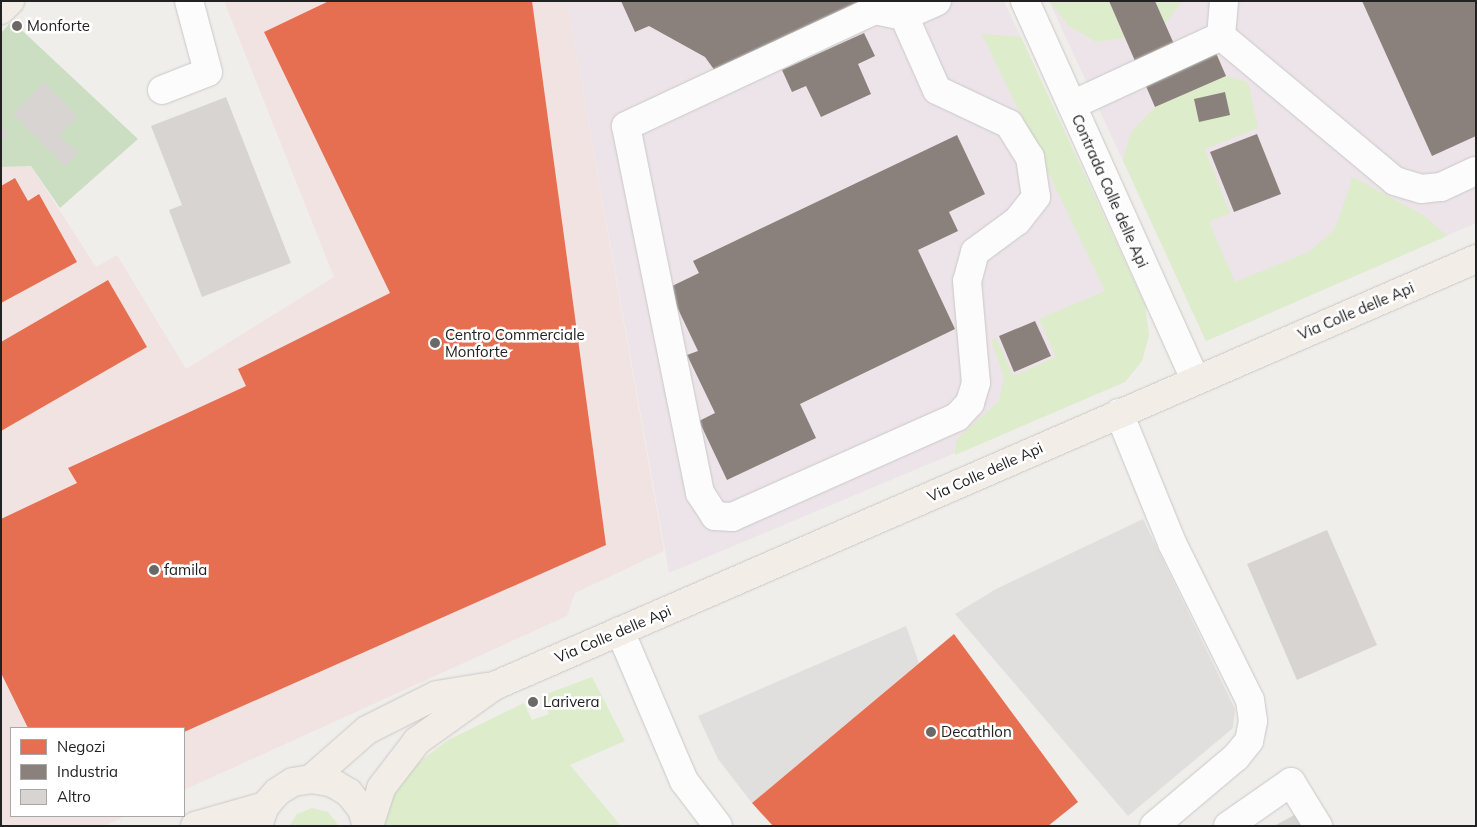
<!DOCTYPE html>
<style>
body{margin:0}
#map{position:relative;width:1477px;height:827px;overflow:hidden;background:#f0eeeb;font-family:Mulish,sans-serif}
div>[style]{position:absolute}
.commercial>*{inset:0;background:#f1e3e1}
.industrial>*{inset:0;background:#ede4e9}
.grass>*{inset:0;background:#ddeccb}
.forest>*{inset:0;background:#cbdec1}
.parking>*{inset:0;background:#e0dfde}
.shops>*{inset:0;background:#e76f51}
.industry>*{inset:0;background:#8a817c}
.building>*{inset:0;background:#d7d4d2}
.roads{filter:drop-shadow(0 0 1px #c9c8c7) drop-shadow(0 0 1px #c9c8c7)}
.minor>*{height:28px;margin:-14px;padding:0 14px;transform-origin:14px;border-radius:14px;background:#fdfcfc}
.major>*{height:28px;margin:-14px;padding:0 14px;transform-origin:14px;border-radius:14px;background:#f3ede7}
.dots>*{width:14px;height:14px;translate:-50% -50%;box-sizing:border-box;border:2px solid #fff;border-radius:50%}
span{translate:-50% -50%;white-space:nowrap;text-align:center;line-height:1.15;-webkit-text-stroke:5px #fff;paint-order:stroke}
.poi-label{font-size:15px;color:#222}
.left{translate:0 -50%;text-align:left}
.street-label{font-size:15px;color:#222}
.frame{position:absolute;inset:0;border:2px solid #222;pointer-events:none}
.legend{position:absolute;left:10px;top:727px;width:175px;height:90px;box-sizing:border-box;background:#fff;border:1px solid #a7a7a7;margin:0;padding:6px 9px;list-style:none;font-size:15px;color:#222}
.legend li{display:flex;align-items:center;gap:10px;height:25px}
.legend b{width:25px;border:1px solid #a7a7a7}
</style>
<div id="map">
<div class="commercial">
<div style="clip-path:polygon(224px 1px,567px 1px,664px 551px,575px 593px,567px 616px,184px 790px,184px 728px,11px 728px,11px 816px,126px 816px,104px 826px,1px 826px,1px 167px,31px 166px,96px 267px,117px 255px,186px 369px,334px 277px)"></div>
</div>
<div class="industrial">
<div style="clip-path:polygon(567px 1px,1004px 1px,1145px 305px,1149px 335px,1142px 361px,1125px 382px,669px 573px)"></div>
<div style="clip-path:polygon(1049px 1px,1476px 1px,1476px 223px,1206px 341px)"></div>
</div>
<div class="grass">
<div style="clip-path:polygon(1049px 1px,1109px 1px,1125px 38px,1096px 42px,1069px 26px)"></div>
<div style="clip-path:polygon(1155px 1px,1183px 1px,1165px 24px)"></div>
<div style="clip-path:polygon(982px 34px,1021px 37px,1145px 305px,1149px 335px,1142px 361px,1125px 382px,955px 455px,956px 440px,999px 401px,1004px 377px,991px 340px,996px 338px,1013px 376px,1056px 357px,1039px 319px,1105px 291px)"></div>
<div style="clip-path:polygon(1226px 76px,1248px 82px,1258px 128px,1205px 149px,1230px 213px,1209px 222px,1235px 282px,1309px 252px,1335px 229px,1353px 177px,1425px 216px,1447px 236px,1206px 341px,1123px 160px,1131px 132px,1155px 107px)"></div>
<div style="clip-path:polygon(592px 677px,625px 741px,570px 765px,621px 826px,383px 826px,392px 797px,409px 770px,448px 740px,524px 703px,532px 720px,549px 714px,541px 696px)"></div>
<div style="clip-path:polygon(312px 808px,328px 812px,339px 826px,289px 826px,297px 814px)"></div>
</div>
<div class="forest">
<div style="clip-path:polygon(12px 21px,138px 139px,60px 208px,31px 166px,1px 167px,1px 33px)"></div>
</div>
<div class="parking">
<div style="clip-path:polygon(1143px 519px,1235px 709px,1233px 728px,1128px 816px,955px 614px,996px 589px)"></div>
<div style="clip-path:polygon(906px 626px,919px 663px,752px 803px,718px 759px,698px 716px)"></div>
</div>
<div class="shops">
<div style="clip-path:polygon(329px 1px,532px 1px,606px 545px,184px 732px,184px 728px,28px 728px,1px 673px,1px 519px,77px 483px,68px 468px,246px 386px,238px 369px,390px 293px,264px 32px)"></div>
<div style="clip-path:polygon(15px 178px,28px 201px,39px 194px,77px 262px,1px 303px,1px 186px)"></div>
<div style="clip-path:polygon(108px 280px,147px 347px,1px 431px,1px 342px)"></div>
<div style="clip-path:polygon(954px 634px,1078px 802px,1048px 826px,773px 826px,752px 803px)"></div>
</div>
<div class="industry">
<div style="clip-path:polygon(621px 1px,874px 1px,718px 75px,705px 57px,649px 26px,635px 32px)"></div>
<div style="clip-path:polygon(1109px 1px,1155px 1px,1174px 44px,1206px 30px,1226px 76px,1155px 107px)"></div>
<div style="clip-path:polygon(1362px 1px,1476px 1px,1476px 136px,1432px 156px)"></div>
<div style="clip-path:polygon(864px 33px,875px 56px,858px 64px,871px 94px,821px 117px,806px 86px,792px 92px,782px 70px)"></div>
<div style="clip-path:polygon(1225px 92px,1230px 115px,1199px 122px,1194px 99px)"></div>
<div style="clip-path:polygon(1257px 134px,1281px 194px,1234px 212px,1210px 152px)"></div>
<div style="clip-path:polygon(957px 135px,985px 194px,949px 212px,958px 231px,918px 250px,955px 329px,800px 404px,816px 438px,727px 480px,699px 421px,715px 413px,687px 355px,698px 351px,668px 288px,699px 273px,693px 261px)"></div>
<div style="clip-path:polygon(1035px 321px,1051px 356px,1014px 372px,999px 336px)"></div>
</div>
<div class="building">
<div style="clip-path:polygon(44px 82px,78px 116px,59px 135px,78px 153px,65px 166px,13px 114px)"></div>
<div style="clip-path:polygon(226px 97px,291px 263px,202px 297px,169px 210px,182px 205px,151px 126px)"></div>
<div style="clip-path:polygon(1px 126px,9px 134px,1px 142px)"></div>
<div style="clip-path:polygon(1327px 530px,1377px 645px,1297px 680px,1247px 564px)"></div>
<div style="clip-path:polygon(1296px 814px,1302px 826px,1274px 826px)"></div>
</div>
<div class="roads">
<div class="minor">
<div style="left:1025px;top:1px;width:415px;rotate:65.8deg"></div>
<div style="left:904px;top:16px;width:81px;rotate:66deg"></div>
<div style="left:937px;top:90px;width:80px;rotate:25.3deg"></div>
<div style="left:1009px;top:124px;width:39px;rotate:58deg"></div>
<div style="left:1030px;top:157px;width:40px;rotate:81.5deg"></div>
<div style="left:1036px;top:197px;width:31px;rotate:128deg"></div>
<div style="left:1017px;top:221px;width:52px;rotate:143.6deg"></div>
<div style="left:975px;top:252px;width:30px;rotate:105deg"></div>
<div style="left:967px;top:281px;width:102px;rotate:85deg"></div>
<div style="left:976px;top:383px;width:21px;rotate:107deg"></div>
<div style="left:970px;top:403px;width:19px;rotate:133deg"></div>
<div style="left:957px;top:417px;width:246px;rotate:156deg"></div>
<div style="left:732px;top:517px;width:17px;rotate:-177deg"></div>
<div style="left:715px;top:516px;width:27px;rotate:-123deg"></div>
<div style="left:700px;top:493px;width:374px;rotate:-101.4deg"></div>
<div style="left:626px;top:126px;width:275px;rotate:-25deg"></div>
<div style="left:875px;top:10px;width:30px;rotate:12deg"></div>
<div style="left:904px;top:16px;width:36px;rotate:-24deg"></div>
<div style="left:1221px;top:36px;width:35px;rotate:-85deg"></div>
<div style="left:162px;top:90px;width:49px;rotate:-21.4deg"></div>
<div style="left:208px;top:72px;width:73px;rotate:-105deg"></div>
<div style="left:1072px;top:105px;width:164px;rotate:-24.8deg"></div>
<div style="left:1221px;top:36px;width:226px;rotate:39.8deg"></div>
<div style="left:1395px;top:181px;width:27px;rotate:17deg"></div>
<div style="left:1421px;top:189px;width:20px;rotate:-6deg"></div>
<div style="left:1441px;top:187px;width:38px;rotate:-25deg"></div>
<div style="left:1119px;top:413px;width:140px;rotate:67.8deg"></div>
<div style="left:1172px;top:543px;width:175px;rotate:63.6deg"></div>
<div style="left:1250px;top:700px;width:21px;rotate:82deg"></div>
<div style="left:1253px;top:721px;width:20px;rotate:101deg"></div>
<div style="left:1249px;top:741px;width:21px;rotate:129deg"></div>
<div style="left:1236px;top:757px;width:107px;rotate:139.9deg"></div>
<div style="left:620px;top:631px;width:163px;rotate:66.9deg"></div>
<div style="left:684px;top:781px;width:56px;rotate:52.9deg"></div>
<div style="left:1228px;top:826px;width:77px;rotate:-34.9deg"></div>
<div style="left:1291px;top:782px;width:52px;rotate:58.5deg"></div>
</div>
<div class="major">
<div style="left:1px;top:10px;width:13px;rotate:-45deg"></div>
<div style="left:311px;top:779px;width:74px;rotate:-41.2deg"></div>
<div style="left:367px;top:730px;width:78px;rotate:-26.6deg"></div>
<div style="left:437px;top:695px;width:51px;rotate:-9.1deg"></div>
<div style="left:195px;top:826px;width:73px;rotate:-15.9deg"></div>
<div style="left:258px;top:826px;width:21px;rotate:-71deg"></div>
<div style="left:265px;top:806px;width:18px;rotate:-49deg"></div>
<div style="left:277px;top:792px;width:19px;rotate:-32deg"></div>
<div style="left:293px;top:782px;width:18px;rotate:-9deg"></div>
<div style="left:311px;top:779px;width:20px;rotate:9deg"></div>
<div style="left:331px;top:782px;width:21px;rotate:31deg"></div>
<div style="left:349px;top:793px;width:21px;rotate:51deg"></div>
<div style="left:362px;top:809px;width:18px;rotate:74deg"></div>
<div style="left:369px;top:826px;width:40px;rotate:-72deg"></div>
<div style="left:381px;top:788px;width:59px;rotate:-52.5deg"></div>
<div style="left:417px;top:741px;width:95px;rotate:-35.5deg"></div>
<div style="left:494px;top:686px;width:1071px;rotate:-23.5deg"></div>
</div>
</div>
<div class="dots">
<div style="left:17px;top:26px;background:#6a6968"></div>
<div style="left:435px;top:343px;background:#6a6968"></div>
<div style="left:154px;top:570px;background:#6a6968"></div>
<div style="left:533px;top:702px;background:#6a6968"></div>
<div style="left:931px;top:732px;background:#6a6968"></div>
</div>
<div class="poi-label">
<span class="left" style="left:27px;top:26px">Monforte</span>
<span class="left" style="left:445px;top:343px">Centro Commerciale<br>Monforte</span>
<span class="left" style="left:164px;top:570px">famila</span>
<span class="left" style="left:543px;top:702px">Larivera</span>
<span class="left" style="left:941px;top:732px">Decathlon</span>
</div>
<div class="street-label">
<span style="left:1110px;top:191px;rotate:66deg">Contrada Colle delle Api</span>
<span style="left:1356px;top:311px;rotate:-23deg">Via Colle delle Api</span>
<span style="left:985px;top:472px;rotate:-24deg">Via Colle delle Api</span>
<span style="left:613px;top:634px;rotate:-23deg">Via Colle delle Api</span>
</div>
<div class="frame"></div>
<ul class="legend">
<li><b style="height:14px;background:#e76f51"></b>Negozi</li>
<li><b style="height:14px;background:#8a817c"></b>Industria</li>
<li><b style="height:14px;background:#d7d4d2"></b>Altro</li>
</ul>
</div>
